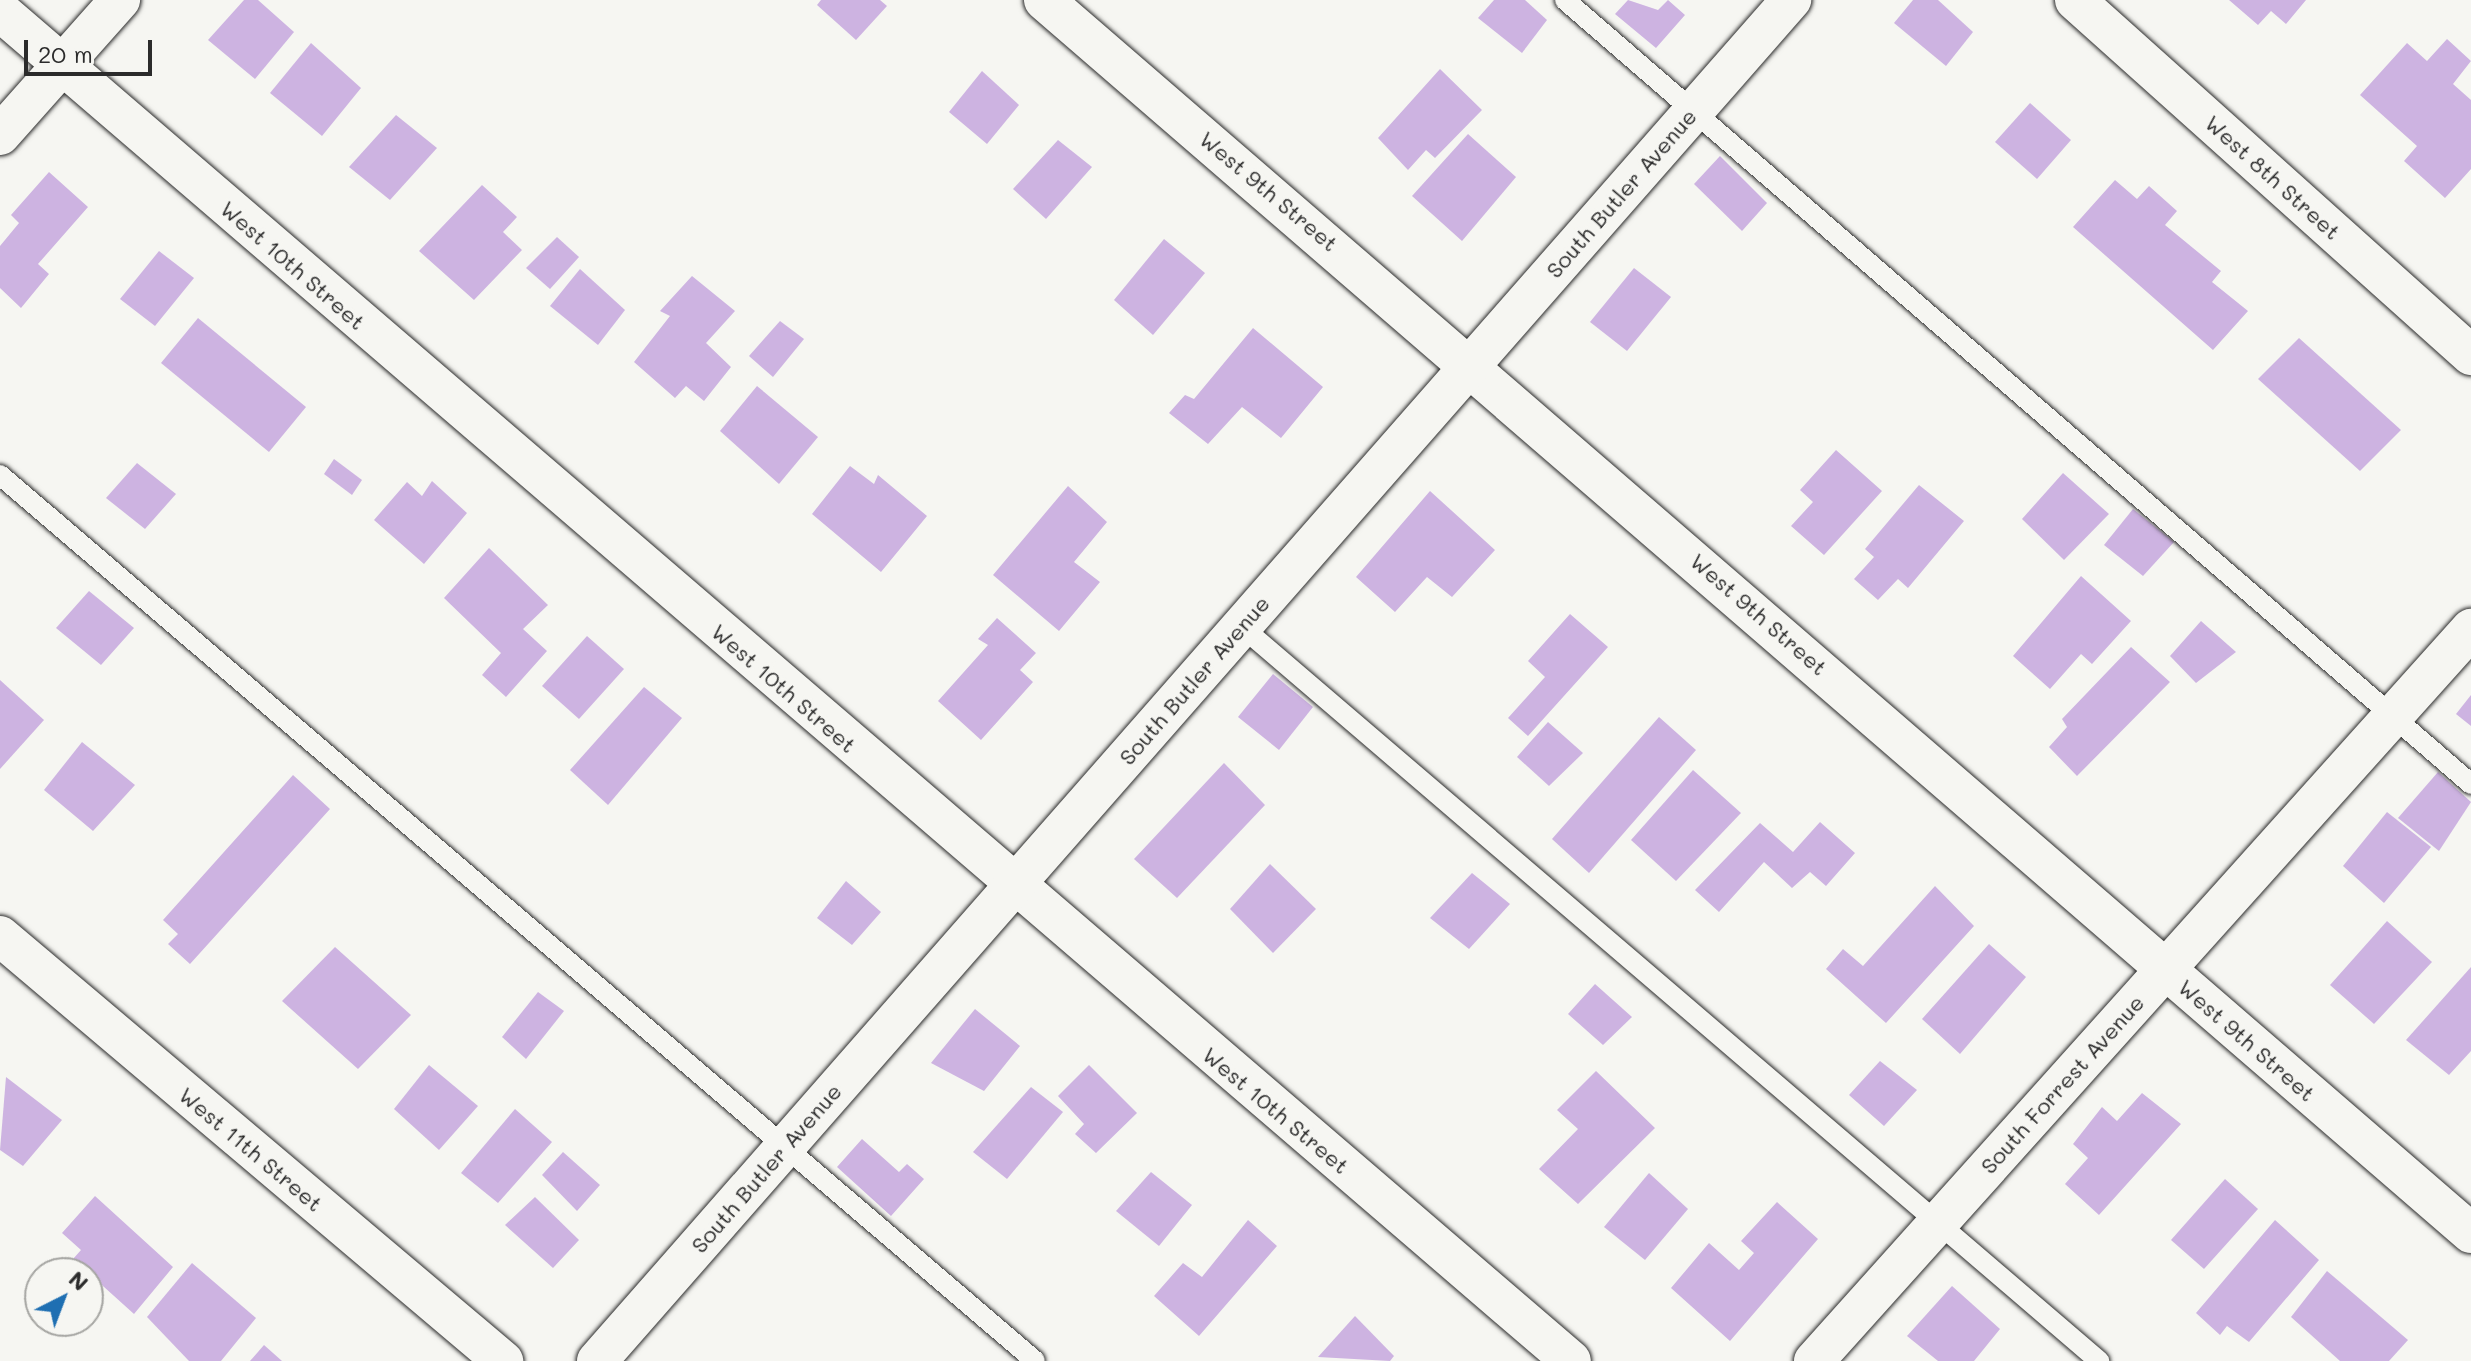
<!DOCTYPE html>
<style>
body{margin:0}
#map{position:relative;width:2471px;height:1361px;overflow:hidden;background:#f6f6f2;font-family:Mali,sans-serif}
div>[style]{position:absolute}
.building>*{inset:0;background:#cdb3e1}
.roads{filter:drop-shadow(0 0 2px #2b2b2b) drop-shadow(0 0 2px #2b2b2b)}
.lane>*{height:20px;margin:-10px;padding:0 10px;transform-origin:10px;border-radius:10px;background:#f6f6f2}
.street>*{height:40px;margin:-20px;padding:0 20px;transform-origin:20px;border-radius:20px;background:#f6f6f2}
span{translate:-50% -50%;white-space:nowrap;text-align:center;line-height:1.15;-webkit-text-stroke:7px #f6f6f2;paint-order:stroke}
.street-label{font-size:22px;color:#2b2b2b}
.north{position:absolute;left:24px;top:1257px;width:80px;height:80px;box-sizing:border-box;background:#f6f6f2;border:2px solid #a5a5a2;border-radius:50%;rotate:42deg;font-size:22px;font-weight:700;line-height:32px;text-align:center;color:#2b2b2b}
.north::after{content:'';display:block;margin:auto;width:28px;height:36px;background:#1f6fb2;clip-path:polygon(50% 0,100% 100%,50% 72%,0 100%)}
.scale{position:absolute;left:24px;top:40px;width:128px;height:36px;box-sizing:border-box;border:4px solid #2b2b2b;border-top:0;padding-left:10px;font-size:24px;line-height:28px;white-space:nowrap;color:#2b2b2b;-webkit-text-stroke:6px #f6f6f2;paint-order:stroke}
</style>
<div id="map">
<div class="building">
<div style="clip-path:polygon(244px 0,258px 0,294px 32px,255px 79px,208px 40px)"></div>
<div style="clip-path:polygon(821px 0,880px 0,887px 6px,856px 40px,817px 5px)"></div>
<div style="clip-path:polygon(1494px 0,1525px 0,1547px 20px,1522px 53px,1478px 18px)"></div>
<div style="clip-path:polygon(1628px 0,1658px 10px,1668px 0,1685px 15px,1656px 48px,1615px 14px)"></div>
<div style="clip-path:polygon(1913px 0,1938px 0,1973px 32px,1946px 66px,1894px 23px)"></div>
<div style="clip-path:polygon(2229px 0,2306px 0,2286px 24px,2271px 11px,2258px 25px)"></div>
<div style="clip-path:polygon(2447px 39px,2471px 61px,2453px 84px,2471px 100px,2471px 169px,2445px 198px,2404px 161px,2417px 146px,2360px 95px,2407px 43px,2427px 61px)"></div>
<div style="clip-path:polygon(311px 43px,361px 88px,322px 136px,270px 93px)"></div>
<div style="clip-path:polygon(1440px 69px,1482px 110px,1435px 158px,1426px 150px,1408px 170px,1378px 138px)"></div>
<div style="clip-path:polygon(982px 71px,1019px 105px,987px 144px,949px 112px)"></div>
<div style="clip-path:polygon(2030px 103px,2071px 140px,2037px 179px,1995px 142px)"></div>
<div style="clip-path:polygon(396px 115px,437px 148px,390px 200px,349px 167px)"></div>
<div style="clip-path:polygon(1468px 134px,1516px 177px,1462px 241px,1412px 196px)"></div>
<div style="clip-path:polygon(1058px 140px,1092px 167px,1046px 219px,1013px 189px)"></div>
<div style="clip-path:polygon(1720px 156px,1767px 203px,1742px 231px,1694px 184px)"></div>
<div style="clip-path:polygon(49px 172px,88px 207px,38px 264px,49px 274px,21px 308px,0 288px,0 246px,19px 223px,11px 215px)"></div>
<div style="clip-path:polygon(2115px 180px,2137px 199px,2149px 186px,2177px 211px,2165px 225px,2221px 271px,2212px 282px,2248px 311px,2213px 350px,2073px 227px)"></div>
<div style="clip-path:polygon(482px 185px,517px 217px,503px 232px,522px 250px,474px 300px,419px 251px)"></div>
<div style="clip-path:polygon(557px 237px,579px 257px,550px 289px,526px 268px)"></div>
<div style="clip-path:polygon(1164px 239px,1205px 273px,1153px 335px,1114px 300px)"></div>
<div style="clip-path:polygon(159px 251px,194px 278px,155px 326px,120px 299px)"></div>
<div style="clip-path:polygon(1634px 268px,1671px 297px,1627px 351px,1590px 322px)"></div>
<div style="clip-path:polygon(580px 269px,625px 310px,598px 345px,550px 306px)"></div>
<div style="clip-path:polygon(692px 276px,735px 311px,706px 343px,731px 367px,704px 401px,686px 386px,675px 398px,634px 362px,670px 316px,660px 311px)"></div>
<div style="clip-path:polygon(198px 318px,306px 407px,269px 452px,161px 363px)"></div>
<div style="clip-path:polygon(780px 321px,804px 339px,773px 377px,749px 356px)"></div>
<div style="clip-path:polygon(1253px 328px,1323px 387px,1281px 438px,1242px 407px,1208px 444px,1169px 413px,1185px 395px,1194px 399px)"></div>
<div style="clip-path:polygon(2299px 338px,2401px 430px,2360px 471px,2258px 379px)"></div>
<div style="clip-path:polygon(757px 386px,818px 437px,779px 484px,720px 431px)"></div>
<div style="clip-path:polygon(1836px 450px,1882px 491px,1824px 555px,1791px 526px,1813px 502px,1800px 490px)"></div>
<div style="clip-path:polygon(334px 459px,362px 480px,352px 495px,324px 474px)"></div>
<div style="clip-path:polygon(137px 463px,176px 494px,145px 529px,106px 498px)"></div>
<div style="clip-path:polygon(850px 466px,874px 484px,878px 475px,927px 516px,881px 572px,812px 514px)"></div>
<div style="clip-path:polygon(2063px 473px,2109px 514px,2064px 560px,2022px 519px)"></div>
<div style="clip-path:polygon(432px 481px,467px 513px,424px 564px,374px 520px,407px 482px,422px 496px)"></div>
<div style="clip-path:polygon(1919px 485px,1964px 521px,1908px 588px,1898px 579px,1878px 600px,1854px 579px,1874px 557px,1865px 549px)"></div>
<div style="clip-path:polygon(1068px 486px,1107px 522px,1074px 562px,1100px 582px,1059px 631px,993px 575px)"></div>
<div style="clip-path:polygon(1430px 491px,1495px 550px,1452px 597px,1427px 577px,1395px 612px,1356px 577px)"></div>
<div style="clip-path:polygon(2133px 509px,2174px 542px,2143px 576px,2104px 545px)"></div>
<div style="clip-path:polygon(489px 548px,548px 605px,523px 629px,547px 651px,506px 697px,482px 675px,501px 653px,444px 598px)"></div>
<div style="clip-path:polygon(2081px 576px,2131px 621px,2092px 664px,2081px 654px,2050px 689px,2013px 656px)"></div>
<div style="clip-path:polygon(89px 591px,134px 628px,101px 665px,56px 628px)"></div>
<div style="clip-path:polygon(1570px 614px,1608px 647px,1528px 736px,1508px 718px,1545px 677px,1528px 661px)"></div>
<div style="clip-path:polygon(997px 618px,1036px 653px,1020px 670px,1033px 682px,981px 740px,938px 701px,988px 645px,978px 639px)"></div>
<div style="clip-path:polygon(2201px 621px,2236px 652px,2196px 683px,2170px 656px)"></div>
<div style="clip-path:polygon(587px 636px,624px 669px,579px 719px,542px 686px)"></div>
<div style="clip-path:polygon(2131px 647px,2170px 682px,2077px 776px,2049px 747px,2067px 727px,2062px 719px)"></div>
<div style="clip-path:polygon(1273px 674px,1313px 707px,1279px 750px,1238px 717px)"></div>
<div style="clip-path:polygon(0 680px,44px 720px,0 769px)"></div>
<div style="clip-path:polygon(644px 687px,682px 718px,608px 805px,570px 770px)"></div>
<div style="clip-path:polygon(2471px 695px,2471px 726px,2456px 714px)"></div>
<div style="clip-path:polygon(1659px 717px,1696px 750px,1589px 873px,1552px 839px)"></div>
<div style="clip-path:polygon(1548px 722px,1583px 753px,1549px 786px,1517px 757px)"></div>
<div style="clip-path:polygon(82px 742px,135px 785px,93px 831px,44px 790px)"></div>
<div style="clip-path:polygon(1224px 763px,1265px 805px,1177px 898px,1134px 859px)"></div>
<div style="clip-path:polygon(1693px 770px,1741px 813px,1676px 881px,1631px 840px)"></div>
<div style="clip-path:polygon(2438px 772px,2471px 802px,2439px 851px,2398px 818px)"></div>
<div style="clip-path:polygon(293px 775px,330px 809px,190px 964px,168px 944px,178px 934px,163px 920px)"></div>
<div style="clip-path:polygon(2387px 812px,2431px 847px,2384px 903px,2343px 866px)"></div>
<div style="clip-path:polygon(1820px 822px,1855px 853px,1826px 886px,1810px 872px,1792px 888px,1764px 862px,1719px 912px,1695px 890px,1760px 823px,1793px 852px)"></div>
<div style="clip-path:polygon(1270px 864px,1316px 909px,1273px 953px,1230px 909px)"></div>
<div style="clip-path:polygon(1472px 873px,1510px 904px,1469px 949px,1430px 918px)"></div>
<div style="clip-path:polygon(846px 881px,881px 912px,852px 945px,817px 918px)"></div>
<div style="clip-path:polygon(1935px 886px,1974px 926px,1886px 1023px,1826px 969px,1843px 949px,1863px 966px)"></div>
<div style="clip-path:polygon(2387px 921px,2432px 962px,2374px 1024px,2330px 985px)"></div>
<div style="clip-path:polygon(1989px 944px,2026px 977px,1960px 1054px,1922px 1019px)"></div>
<div style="clip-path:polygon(335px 947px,411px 1015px,358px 1069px,282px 1001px)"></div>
<div style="clip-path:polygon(2471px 967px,2471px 1051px,2449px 1075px,2406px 1040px)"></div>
<div style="clip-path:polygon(1595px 984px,1632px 1017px,1603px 1045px,1568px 1014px)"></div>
<div style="clip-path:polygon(538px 992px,564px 1011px,526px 1059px,502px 1037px)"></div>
<div style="clip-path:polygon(975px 1009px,1020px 1046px,984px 1091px,931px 1063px)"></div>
<div style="clip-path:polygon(1880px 1061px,1917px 1090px,1884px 1126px,1849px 1095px)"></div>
<div style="clip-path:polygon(429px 1065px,478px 1106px,439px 1150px,394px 1109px)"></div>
<div style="clip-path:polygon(1089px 1065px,1137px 1113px,1096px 1153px,1075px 1134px,1084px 1124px,1058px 1096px)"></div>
<div style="clip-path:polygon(1596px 1071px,1655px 1128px,1578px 1204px,1539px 1169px,1578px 1129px,1557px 1110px)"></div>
<div style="clip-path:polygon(6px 1077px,62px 1120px,23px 1166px,0 1150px)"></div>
<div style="clip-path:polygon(1031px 1087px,1063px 1112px,1007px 1179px,973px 1152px)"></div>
<div style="clip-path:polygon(2142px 1093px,2181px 1124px,2099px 1215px,2065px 1184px,2088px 1158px,2073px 1144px,2102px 1107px,2117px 1121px)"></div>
<div style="clip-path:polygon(515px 1109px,552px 1142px,498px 1203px,461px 1173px)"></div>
<div style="clip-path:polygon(862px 1139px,899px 1172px,907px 1164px,924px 1179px,891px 1216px,837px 1167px)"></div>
<div style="clip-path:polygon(563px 1152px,600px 1185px,577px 1211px,542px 1175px)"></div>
<div style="clip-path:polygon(1151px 1172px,1192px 1205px,1159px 1246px,1116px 1211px)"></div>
<div style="clip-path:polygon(1649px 1173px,1688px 1209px,1645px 1260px,1604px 1227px)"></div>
<div style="clip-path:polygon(2225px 1179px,2258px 1209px,2204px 1269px,2171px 1240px)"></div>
<div style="clip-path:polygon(95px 1196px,173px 1267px,134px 1314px,73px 1259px,81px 1250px,62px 1233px)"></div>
<div style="clip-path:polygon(535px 1197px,579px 1240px,553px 1268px,505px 1225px)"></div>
<div style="clip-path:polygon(1777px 1202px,1818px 1239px,1730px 1341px,1671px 1288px,1709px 1243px,1739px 1270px,1754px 1253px,1741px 1241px)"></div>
<div style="clip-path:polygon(1248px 1220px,1277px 1246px,1199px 1336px,1154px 1296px,1183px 1263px,1202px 1277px)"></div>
<div style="clip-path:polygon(2275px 1220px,2319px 1260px,2249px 1342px,2227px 1326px,2220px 1335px,2196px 1313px)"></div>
<div style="clip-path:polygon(192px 1263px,256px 1318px,221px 1361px,189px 1361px,147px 1317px)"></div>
<div style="clip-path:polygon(2327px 1271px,2408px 1340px,2389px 1361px,2340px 1361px,2291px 1317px)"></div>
<div style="clip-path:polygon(1952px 1286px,2000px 1329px,1974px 1361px,1938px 1361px,1907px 1336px)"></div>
<div style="clip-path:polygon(1355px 1316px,1394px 1356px,1390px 1361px,1318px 1357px)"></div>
<div style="clip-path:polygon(264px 1345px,282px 1361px,250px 1361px)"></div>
</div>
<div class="roads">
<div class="lane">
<div style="left:1565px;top:0;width:1198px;rotate:40.87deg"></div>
<div style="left:0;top:475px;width:1362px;rotate:40.56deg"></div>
<div style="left:1241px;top:626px;width:1130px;rotate:40.58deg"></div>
</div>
<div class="street">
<div style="left:1044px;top:0;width:1886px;rotate:40.83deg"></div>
<div style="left:2075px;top:0;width:532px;rotate:41.88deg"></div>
<div style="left:0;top:11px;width:2071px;rotate:40.67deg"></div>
<div style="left:0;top:135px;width:181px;rotate:-48.4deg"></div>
<div style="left:0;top:936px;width:659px;rotate:40.2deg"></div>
<div style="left:597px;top:1361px;width:1811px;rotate:-48.74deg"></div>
<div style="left:1814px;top:1361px;width:984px;rotate:-48.09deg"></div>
</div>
</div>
<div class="street-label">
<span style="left:2273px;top:177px;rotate:42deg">West 8th Street</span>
<span style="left:1269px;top:191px;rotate:40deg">West 9th Street</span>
<span style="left:1621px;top:193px;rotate:-49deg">South Butler Avenue</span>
<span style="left:293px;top:265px;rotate:41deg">West 10th Street</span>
<span style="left:1759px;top:614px;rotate:41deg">West 9th Street</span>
<span style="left:1194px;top:680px;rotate:-49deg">South Butler Avenue</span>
<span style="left:784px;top:688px;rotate:41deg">West 10th Street</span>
<span style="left:2247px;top:1040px;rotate:41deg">West 9th Street</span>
<span style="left:2062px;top:1084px;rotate:-48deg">South Forrest Avenue</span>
<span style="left:1276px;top:1110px;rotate:40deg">West 10th Street</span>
<span style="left:251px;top:1149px;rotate:40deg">West 11th Street</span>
<span style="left:766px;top:1168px;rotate:-49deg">South Butler Avenue</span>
</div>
<div class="north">N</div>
<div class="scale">20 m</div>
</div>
